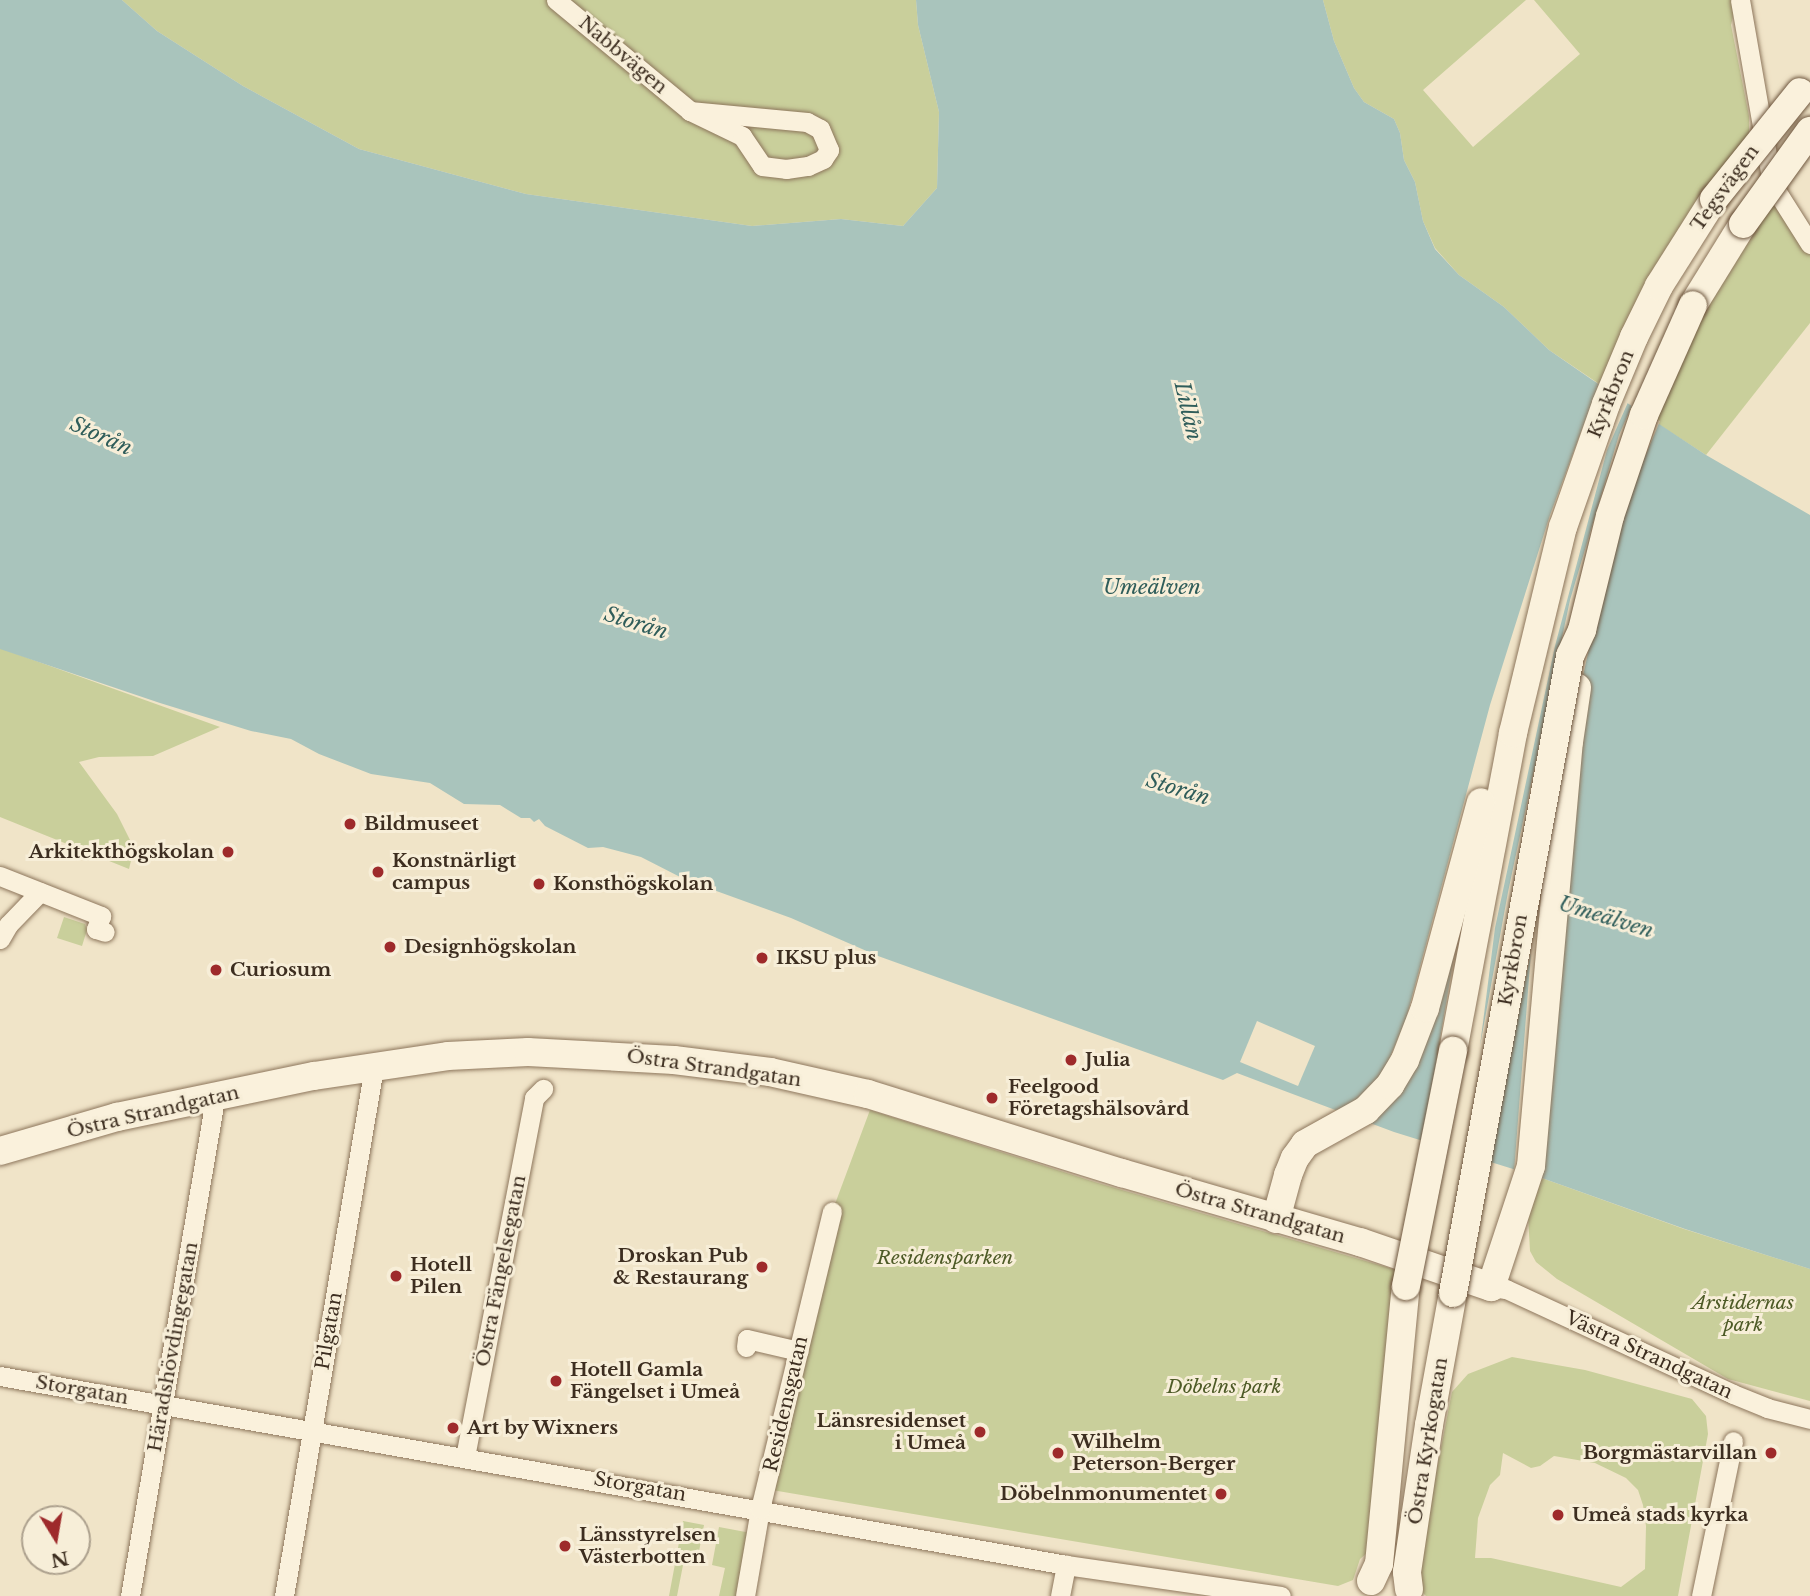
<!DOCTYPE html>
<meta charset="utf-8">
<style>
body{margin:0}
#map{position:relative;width:1810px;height:1596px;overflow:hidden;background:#f0e4c8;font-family:"Libre Baskerville",serif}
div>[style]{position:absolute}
.green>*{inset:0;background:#c9cf9b}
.water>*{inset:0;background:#a9c4bc}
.pier>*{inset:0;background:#f0e4c8}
.roads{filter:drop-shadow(0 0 2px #8d765c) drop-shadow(0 0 2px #8d765c)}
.street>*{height:19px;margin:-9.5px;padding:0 9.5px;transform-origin:9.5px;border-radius:9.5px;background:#faf1dc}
.secondary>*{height:28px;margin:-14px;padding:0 14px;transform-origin:14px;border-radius:14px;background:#faf1dc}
.bridges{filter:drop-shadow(0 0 2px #6f573f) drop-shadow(0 0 2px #6f573f)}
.secondary-bridge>*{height:28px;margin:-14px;padding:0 14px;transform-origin:14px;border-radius:14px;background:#faf1dc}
.dots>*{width:19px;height:19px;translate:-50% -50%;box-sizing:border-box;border:4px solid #f7eed8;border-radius:50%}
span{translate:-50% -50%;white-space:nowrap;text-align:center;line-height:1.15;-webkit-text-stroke:6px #f7eed8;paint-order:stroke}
.street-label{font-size:19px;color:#3d2e20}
.poi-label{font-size:19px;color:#3d2e20;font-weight:700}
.left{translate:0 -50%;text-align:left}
.right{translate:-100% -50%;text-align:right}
.park-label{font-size:19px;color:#4d5a26;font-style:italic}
.water-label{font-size:21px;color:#2f5d5a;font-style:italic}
.north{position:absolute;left:21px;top:1505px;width:70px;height:70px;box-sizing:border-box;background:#f7eed8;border:2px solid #ada18e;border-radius:50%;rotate:169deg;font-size:19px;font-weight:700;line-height:28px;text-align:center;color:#3d2e20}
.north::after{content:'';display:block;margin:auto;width:24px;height:32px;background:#9e2a2b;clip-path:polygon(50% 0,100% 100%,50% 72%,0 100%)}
</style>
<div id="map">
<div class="green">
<div style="clip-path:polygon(122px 0,916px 0,918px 25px,939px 112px,937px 188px,903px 226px,841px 219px,752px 226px,526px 194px,359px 149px,243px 86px,157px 31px)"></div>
<div style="clip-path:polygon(1323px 0,1526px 0,1423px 90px,1473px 147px,1580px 54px,1534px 0,1737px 0,1731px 25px,1749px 116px,1749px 153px,1611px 392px,1549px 350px,1504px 307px,1459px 275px,1435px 248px,1423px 221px,1415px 182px,1404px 160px,1400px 133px,1394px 119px,1364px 102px,1354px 88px,1334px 41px)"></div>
<div style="clip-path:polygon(1772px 180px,1810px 244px,1810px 323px,1706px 455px,1644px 415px)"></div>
<div style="clip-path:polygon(0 648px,220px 727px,153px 756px,99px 757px,79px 762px,117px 814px,134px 848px,129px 869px,0 817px)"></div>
<div style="clip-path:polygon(64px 917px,85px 924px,87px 930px,82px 946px,57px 938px)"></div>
<div style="clip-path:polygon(870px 1110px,1098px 1183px,1400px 1271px,1367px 1553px,1360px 1559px,1353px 1580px,1338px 1586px,766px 1489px,832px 1212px)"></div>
<div style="clip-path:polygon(1539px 1177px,1684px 1229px,1810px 1269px,1810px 1401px,1728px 1379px,1557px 1279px,1536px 1262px,1530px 1251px,1528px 1215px)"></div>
<div style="clip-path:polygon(evenodd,1512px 1357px,1585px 1370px,1692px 1399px,1706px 1416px,1708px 1434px,1678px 1596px,1426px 1596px,1423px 1593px,1417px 1581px,1418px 1564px,1452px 1392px,1468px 1374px,1512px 1357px,1503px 1453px,1531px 1468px,1540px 1466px,1554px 1456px,1595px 1463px,1626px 1478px,1638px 1490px,1643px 1505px,1646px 1526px,1645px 1569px,1621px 1587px,1491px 1558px,1475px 1558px,1478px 1518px,1490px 1485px,1500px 1475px,1503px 1453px)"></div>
<div style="clip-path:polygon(683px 1521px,704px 1525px,697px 1562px,684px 1560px,677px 1596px,669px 1596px)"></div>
<div style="clip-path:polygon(719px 1527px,751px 1533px,739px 1596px,719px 1596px,725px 1568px,712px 1565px)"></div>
</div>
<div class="water">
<div style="clip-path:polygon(0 0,122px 0,157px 31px,243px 86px,359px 149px,526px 194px,752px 226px,841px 219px,903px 226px,937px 188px,939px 112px,918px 25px,916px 0,1323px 0,1334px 41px,1354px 88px,1364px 102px,1394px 119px,1400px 133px,1404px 160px,1415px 182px,1423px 221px,1435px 249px,1459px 275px,1504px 307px,1549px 350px,1591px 379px,1706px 455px,1810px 515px,1810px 1269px,1685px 1229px,1539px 1177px,1394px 1132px,1237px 1073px,1223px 1080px,878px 956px,791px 918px,686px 880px,641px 857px,603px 847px,588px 848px,545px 826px,539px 819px,534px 822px,530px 818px,521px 818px,500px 805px,464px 804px,430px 783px,371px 774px,319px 754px,291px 739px,251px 731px,160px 703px,0 649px)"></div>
</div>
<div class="pier">
<div style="clip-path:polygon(1600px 381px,1629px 400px,1607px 450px,1555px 646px,1495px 928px,1480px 1046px,1508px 892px,1570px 600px,1619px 435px,1633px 403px,1660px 421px,1630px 492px,1596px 617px,1581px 685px,1536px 1179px,1514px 1172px,1531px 952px,1501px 1100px,1466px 1159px,1422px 1145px,1458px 933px,1383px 1074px,1406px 1019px,1490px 705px,1550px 515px)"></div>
<div style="clip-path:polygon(1257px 1021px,1315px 1046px,1298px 1086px,1240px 1062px)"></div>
</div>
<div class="roads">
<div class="street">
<div style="left:556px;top:0;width:174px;rotate:39.6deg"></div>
<div style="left:690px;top:111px;width:58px;rotate:25.7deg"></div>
<div style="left:742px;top:136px;width:36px;rotate:56deg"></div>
<div style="left:762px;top:166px;width:24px;rotate:7deg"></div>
<div style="left:786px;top:169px;width:22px;rotate:-8deg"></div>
<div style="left:808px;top:166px;width:17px;rotate:-25deg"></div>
<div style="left:823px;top:159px;width:11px;rotate:-56deg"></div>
<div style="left:829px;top:150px;width:23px;rotate:-113deg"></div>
<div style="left:820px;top:129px;width:15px;rotate:-152deg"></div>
<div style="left:807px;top:122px;width:118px;rotate:-174.6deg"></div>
<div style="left:1740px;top:0;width:187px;rotate:80.1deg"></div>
<div style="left:1772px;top:184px;width:71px;rotate:57.7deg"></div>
<div style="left:0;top:876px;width:109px;rotate:21.6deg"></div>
<div style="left:101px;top:916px;width:14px;rotate:111deg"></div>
<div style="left:96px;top:929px;width:9px;rotate:18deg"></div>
<div style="left:0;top:939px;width:16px;rotate:-60deg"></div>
<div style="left:8px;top:925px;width:46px;rotate:-45.9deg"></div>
<div style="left:1491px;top:1287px;width:15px;rotate:8deg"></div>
<div style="left:1506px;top:1289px;width:250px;rotate:24.8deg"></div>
<div style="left:1733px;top:1394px;width:37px;rotate:22deg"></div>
<div style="left:1767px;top:1408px;width:44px;rotate:14.3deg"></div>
<div style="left:746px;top:1347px;width:8px;rotate:-83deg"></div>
<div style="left:747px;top:1339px;width:53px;rotate:13deg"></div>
<div style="left:0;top:1376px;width:1083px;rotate:10.05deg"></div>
<div style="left:1066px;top:1565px;width:217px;rotate:8.2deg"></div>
<div style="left:465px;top:1457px;width:366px;rotate:-79.1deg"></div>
<div style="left:534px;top:1098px;width:13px;rotate:-45deg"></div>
<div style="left:130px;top:1596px;width:504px;rotate:-80.29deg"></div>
<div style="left:284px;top:1596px;width:537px;rotate:-80.34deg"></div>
<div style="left:745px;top:1596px;width:88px;rotate:-80.2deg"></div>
<div style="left:760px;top:1509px;width:306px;rotate:-76.4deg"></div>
<div style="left:1060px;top:1596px;width:32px;rotate:-79deg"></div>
<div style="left:1701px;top:1596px;width:158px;rotate:-78.3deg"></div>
</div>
<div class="secondary">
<div style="left:1693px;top:305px;width:95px;rotate:-58.3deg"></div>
<div style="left:1453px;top:1051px;width:324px;rotate:-79.3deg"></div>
<div style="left:1513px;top:733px;width:212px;rotate:-76.4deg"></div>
<div style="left:1563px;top:527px;width:130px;rotate:-70.7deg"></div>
<div style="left:1606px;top:404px;width:73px;rotate:-67.3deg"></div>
<div style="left:1634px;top:337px;width:57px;rotate:-63.9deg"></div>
<div style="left:1659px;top:286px;width:103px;rotate:-57.7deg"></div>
<div style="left:0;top:1151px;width:122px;rotate:-16.2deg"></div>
<div style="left:117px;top:1117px;width:201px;rotate:-11.8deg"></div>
<div style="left:314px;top:1076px;width:135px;rotate:-8.5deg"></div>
<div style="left:448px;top:1056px;width:80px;rotate:-2.9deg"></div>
<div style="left:528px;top:1052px;width:146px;rotate:3.1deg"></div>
<div style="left:674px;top:1060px;width:97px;rotate:7.1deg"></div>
<div style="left:770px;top:1072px;width:100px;rotate:12.7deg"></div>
<div style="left:868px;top:1094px;width:266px;rotate:17.3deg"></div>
<div style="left:1122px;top:1173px;width:248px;rotate:16.2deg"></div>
<div style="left:1360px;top:1242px;width:139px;rotate:19deg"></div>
<div style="left:1491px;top:1287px;width:127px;rotate:-71.7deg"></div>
<div style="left:1531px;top:1166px;width:426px;rotate:-84.9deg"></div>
<div style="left:1569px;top:742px;width:55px;rotate:-81.6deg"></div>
<div style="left:1276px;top:1219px;width:46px;rotate:-74.7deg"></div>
<div style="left:1288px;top:1175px;width:18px;rotate:-68deg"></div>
<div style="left:1295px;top:1158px;width:17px;rotate:-54deg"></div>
<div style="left:1305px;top:1144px;width:70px;rotate:-29.1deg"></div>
<div style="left:1366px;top:1110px;width:35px;rotate:-46deg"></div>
<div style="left:1390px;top:1085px;width:29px;rotate:-59deg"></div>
<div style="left:1405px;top:1060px;width:56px;rotate:-69deg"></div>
<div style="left:1425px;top:1008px;width:213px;rotate:-74.8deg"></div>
<div style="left:1371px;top:1581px;width:19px;rotate:-65deg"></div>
<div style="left:1379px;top:1564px;width:279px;rotate:-84.5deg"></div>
<div style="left:1409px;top:1589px;width:17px;rotate:-97deg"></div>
<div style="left:1407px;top:1572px;width:149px;rotate:-81.5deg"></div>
<div style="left:1429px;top:1425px;width:134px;rotate:-79.7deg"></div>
</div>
</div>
<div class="bridges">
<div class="secondary-bridge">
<div style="left:1714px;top:199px;width:137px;rotate:-51.2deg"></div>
<div style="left:1743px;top:224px;width:115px;rotate:-54.2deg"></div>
<div style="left:1406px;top:1286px;width:240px;rotate:-78.7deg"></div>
<div style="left:1453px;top:1293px;width:648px;rotate:-79.59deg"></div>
<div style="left:1570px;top:656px;width:29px;rotate:-65deg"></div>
<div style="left:1582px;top:630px;width:117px;rotate:-76.2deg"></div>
<div style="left:1610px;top:516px;width:107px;rotate:-71.4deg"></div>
<div style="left:1644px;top:415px;width:120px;rotate:-66deg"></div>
</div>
</div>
<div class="dots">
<div style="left:350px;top:824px;background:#9e2a2b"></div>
<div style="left:228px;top:852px;background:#9e2a2b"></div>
<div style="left:378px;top:872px;background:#9e2a2b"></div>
<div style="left:539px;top:884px;background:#9e2a2b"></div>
<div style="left:390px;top:947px;background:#9e2a2b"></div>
<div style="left:762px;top:958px;background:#9e2a2b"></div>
<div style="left:216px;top:970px;background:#9e2a2b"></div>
<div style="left:1071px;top:1060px;background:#9e2a2b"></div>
<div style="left:992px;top:1098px;background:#9e2a2b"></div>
<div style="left:762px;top:1267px;background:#9e2a2b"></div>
<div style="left:396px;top:1276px;background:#9e2a2b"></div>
<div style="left:556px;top:1381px;background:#9e2a2b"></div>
<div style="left:453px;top:1428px;background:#9e2a2b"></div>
<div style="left:980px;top:1432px;background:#9e2a2b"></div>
<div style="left:1058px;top:1453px;background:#9e2a2b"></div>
<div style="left:1771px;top:1453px;background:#9e2a2b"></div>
<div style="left:1221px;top:1494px;background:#9e2a2b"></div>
<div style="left:1558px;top:1515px;background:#9e2a2b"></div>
<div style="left:565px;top:1546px;background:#9e2a2b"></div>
</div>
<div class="street-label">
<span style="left:623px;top:55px;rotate:40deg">Nabbvägen</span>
<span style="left:1725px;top:188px;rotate:-54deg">Tegsvägen</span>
<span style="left:1611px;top:394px;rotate:-68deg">Kyrkbron</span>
<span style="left:1513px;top:960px;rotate:-80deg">Kyrkbron</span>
<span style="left:714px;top:1068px;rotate:8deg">Östra Strandgatan</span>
<span style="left:153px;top:1112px;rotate:-13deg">Östra Strandgatan</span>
<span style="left:1260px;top:1213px;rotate:16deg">Östra Strandgatan</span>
<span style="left:501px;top:1271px;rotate:-79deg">Östra Fängelsegatan</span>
<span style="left:329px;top:1331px;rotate:-80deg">Pilgatan</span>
<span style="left:173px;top:1347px;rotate:-80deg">Häradshövdingegatan</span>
<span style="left:1649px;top:1355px;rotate:25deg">Västra Strandgatan</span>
<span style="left:82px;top:1390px;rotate:10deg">Storgatan</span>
<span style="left:786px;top:1404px;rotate:-77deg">Residensgatan</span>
<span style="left:1428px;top:1441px;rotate:-81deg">Östra Kyrkogatan</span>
<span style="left:640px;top:1487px;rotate:10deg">Storgatan</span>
</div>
<div class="poi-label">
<span class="left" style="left:364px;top:824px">Bildmuseet</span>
<span class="right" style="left:214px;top:852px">Arkitekthögskolan</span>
<span class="left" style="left:392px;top:872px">Konstnärligt<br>campus</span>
<span class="left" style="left:553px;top:884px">Konsthögskolan</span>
<span class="left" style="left:404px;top:947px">Designhögskolan</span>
<span class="left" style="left:776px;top:958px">IKSU plus</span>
<span class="left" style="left:230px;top:970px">Curiosum</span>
<span class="left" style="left:1085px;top:1060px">Julia</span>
<span class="left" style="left:1008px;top:1098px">Feelgood<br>Företagshälsovård</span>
<span class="right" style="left:748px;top:1267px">Droskan Pub<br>&amp; Restaurang</span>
<span class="left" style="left:410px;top:1276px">Hotell<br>Pilen</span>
<span class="left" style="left:570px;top:1381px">Hotell Gamla<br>Fängelset i Umeå</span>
<span class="right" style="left:966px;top:1432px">Länsresidenset<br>i Umeå</span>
<span class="left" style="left:467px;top:1428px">Art by Wixners</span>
<span class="left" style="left:1072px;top:1453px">Wilhelm<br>Peterson-Berger</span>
<span class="right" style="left:1757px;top:1453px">Borgmästarvillan</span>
<span class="right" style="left:1207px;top:1494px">Döbelnmonumentet</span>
<span class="left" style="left:1572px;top:1515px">Umeå stads kyrka</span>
<span class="left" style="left:579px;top:1546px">Länsstyrelsen<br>Västerbotten</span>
</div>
<div class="park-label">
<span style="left:945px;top:1258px">Residensparken</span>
<span style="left:1743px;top:1314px">Årstidernas<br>park</span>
<span style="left:1224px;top:1387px">Döbelns park</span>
</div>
<div class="water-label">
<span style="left:1188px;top:411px;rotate:77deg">Lillån</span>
<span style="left:101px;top:436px;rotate:24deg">Storån</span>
<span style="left:1152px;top:587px">Umeälven</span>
<span style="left:636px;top:623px;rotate:17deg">Storån</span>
<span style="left:1178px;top:789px;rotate:17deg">Storån</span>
<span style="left:1606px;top:917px;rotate:17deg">Umeälven</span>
</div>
<div class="north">N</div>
</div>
